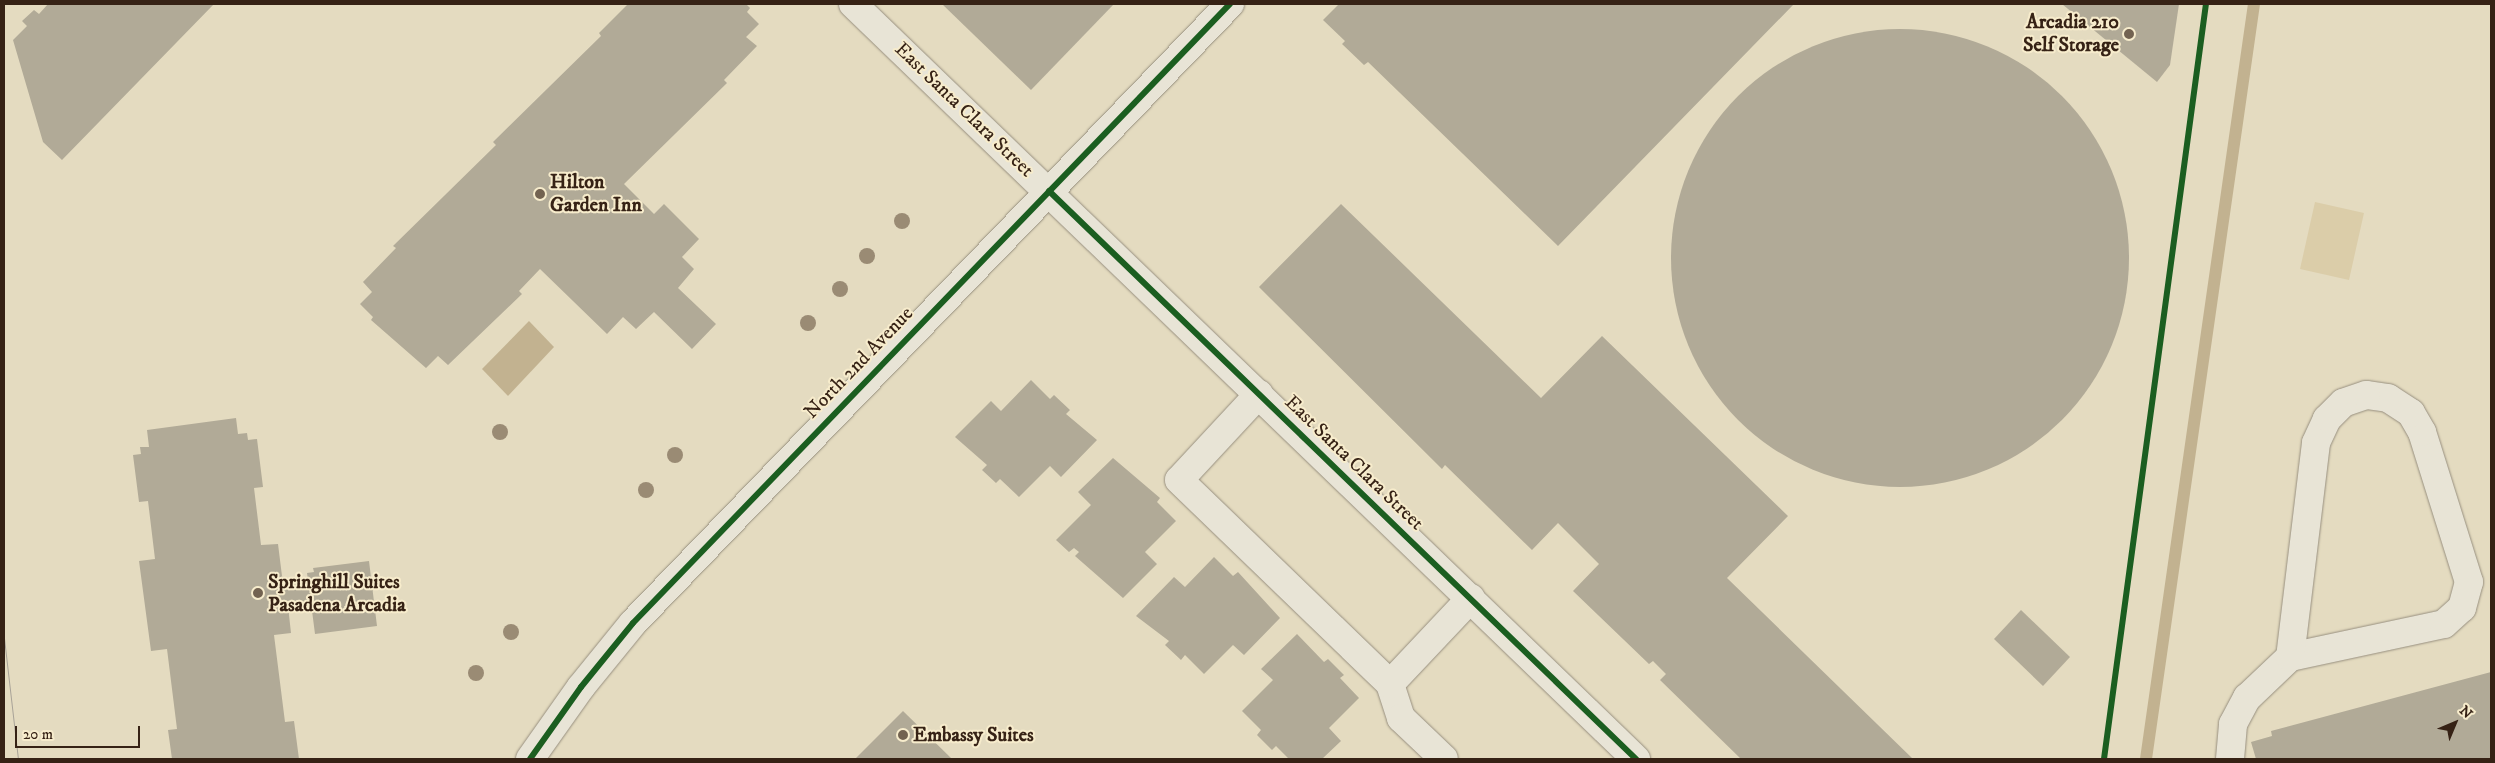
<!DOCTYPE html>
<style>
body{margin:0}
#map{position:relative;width:2495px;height:763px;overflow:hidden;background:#e4dbc0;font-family:"IM FELL DW Pica",serif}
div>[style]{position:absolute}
.green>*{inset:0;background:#dbcda9}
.water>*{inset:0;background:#c2b290}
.stream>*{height:12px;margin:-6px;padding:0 6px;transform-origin:6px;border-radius:6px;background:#c2b290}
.building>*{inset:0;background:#b1aa97}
.round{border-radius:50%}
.roads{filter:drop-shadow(0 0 1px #978f7f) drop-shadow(0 0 1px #978f7f)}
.minor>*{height:28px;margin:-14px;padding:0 14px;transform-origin:14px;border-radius:14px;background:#e8e4d6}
.tram>*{height:1px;margin:-0.5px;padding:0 0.5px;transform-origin:0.5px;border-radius:0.5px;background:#a8a297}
.cycleway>*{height:6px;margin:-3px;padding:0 3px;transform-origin:3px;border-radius:3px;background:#1b5e20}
.trees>*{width:16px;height:16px;margin:-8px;border-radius:50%;background:#9a8b74}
.dots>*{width:14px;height:14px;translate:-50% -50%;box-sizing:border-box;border:2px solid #f7eccc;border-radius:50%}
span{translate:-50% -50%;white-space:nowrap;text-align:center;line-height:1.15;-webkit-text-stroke:4px #f7eccc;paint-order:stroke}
.poi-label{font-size:20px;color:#362215;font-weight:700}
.right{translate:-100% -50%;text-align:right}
.left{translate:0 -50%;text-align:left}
.street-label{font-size:20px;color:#362215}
.frame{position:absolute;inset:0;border:5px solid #362215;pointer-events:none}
.north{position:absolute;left:2430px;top:698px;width:50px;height:50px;-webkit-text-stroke:4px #f7eccc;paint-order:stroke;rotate:45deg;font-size:14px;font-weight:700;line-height:20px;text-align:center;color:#362215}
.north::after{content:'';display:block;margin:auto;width:18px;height:22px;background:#362215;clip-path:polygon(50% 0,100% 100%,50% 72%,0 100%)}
.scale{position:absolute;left:15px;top:726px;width:125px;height:22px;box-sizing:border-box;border:2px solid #362215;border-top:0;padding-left:6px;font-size:15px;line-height:18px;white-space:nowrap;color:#362215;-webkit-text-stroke:4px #f7eccc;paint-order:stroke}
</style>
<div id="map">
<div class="green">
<div style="clip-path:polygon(2315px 202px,2364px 213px,2349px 280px,2300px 269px)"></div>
</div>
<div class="water">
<div style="clip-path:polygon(529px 321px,554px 347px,508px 396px,482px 369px)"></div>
</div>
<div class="stream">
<div style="left:2146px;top:759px;width:763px;rotate:-81.86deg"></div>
</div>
<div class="building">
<div style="clip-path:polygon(48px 4px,214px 4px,62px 160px,43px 142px,13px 40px,27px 26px,22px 21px,34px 10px,39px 14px)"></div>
<div style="clip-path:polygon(628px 4px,746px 4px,750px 8px,747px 12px,759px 24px,746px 37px,757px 46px,724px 80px,727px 83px,624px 184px,654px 214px,664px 204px,699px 239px,682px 257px,694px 269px,678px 288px,716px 324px,692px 349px,654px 312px,636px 329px,623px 317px,607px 334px,540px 269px,519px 291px,522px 294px,448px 365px,438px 356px,426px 368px,371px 320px,373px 317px,360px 304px,372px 292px,363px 282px,396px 248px,393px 246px,496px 145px,493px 142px,601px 36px,599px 33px)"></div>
<div style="clip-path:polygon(942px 4px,1114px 4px,1031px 90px)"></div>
<div style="clip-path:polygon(1339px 4px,1794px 4px,1558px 246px,1368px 62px,1364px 65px,1342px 44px,1345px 41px,1323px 20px)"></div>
<div style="clip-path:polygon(2062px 4px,2179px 4px,2170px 65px,2157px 82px)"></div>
<div class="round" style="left:1671px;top:29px;width:458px;height:458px"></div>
<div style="clip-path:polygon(1341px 204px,1541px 398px,1602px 336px,1788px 516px,1727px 578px,1913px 759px,1741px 759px,1660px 680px,1666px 674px,1653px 661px,1649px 664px,1573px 591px,1599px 564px,1558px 523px,1532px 550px,1445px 465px,1442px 469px,1259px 287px)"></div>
<div style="clip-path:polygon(1031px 380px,1050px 399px,1054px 395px,1070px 410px,1066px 414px,1097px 440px,1061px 477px,1050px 466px,1019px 497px,1000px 479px,996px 483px,982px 470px,987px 465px,955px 437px,991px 401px,1001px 411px)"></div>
<div style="clip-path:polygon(236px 418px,238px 434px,247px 433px,248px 440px,257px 439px,263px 487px,254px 488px,261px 545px,278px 544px,283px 584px,308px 580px,307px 573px,314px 572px,313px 568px,369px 561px,377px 626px,315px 634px,311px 603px,288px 606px,291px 633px,274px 635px,285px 722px,294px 721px,299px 759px,172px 759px,168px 730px,177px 729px,167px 649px,151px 651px,139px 561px,155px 559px,148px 501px,139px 502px,133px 455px,141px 454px,140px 447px,149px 447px,147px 430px)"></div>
<div style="clip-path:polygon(1113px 458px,1160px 498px,1157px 502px,1176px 521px,1145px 552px,1157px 564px,1123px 598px,1075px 556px,1079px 552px,1074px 548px,1069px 552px,1056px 540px,1091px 505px,1078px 492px)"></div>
<div style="clip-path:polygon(1214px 557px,1233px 576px,1238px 572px,1280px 618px,1244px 655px,1233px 645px,1204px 674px,1185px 655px,1181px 660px,1165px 645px,1169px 641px,1136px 616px,1174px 577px,1185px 587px)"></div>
<div style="clip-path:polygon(2021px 610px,2070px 657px,2043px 686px,1994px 639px)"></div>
<div style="clip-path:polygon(1297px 634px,1324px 662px,1328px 659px,1344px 675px,1340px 678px,1359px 698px,1329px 728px,1341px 741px,1322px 759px,1289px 759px,1276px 746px,1272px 750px,1257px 735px,1261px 730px,1242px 711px,1273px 680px,1261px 669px)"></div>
<div style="clip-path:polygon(2491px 672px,2491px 759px,2256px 759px,2251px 742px,2272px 736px,2271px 731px)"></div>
<div style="clip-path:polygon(903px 711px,952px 759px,855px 759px)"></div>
</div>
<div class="roads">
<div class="minor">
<div style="left:853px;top:4px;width:1088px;rotate:43.96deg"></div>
<div style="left:1259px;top:394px;width:117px;rotate:132.9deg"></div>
<div style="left:1179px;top:480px;width:293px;rotate:44deg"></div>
<div style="left:1390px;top:684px;width:36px;rotate:72deg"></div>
<div style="left:1401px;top:718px;width:59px;rotate:43.6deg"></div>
<div style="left:1390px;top:684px;width:118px;rotate:-46.7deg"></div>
<div style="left:530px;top:759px;width:88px;rotate:-54.7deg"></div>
<div style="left:581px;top:687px;width:82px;rotate:-50.9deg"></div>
<div style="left:633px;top:623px;width:860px;rotate:-46.04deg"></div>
<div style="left:2230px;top:759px;width:35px;rotate:-85deg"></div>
<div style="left:2233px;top:724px;width:30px;rotate:-62deg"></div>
<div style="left:2247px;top:698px;width:59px;rotate:-43.6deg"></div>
<div style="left:2290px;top:657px;width:157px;rotate:-12.1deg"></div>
<div style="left:2444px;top:624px;width:24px;rotate:-42deg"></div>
<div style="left:2462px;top:608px;width:27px;rotate:-75deg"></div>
<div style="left:2469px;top:582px;width:157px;rotate:-107.4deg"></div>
<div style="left:2422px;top:432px;width:22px;rotate:-120deg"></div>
<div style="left:2411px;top:413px;width:27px;rotate:-147deg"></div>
<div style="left:2388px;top:398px;width:22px;rotate:-172deg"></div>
<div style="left:2366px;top:395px;width:24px;rotate:161deg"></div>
<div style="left:2343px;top:403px;width:23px;rotate:135deg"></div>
<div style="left:2327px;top:419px;width:26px;rotate:115deg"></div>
<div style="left:2316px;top:443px;width:216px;rotate:96.9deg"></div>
</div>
</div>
<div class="tram">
<div style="left:4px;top:638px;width:122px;rotate:83.4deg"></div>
</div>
<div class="cycleway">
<div style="left:1049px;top:191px;width:817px;rotate:44.06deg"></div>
<div style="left:530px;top:759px;width:88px;rotate:-54.7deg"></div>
<div style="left:581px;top:687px;width:82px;rotate:-50.9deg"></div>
<div style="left:633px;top:623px;width:860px;rotate:-46.04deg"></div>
<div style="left:2104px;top:759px;width:762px;rotate:-82.31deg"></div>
</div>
<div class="trees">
<div style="left:902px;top:221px"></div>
<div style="left:867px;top:256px"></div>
<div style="left:840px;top:289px"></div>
<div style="left:808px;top:323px"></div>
<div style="left:500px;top:432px"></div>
<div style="left:675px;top:455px"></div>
<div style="left:646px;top:490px"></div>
<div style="left:511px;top:632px"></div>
<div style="left:476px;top:673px"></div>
</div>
<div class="dots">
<div style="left:2129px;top:34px;background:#736351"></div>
<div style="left:540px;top:194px;background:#736351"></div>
<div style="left:258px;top:593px;background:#736351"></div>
<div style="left:903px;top:735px;background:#736351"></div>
</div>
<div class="poi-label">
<span class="right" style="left:2119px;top:34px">Arcadia 210<br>Self Storage</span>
<span class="left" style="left:550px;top:194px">Hilton<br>Garden Inn</span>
<span class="left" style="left:268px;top:594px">Springhill Suites<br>Pasadena Arcadia</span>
<span class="left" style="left:913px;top:735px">Embassy Suites</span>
</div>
<div class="street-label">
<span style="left:964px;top:110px;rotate:44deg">East Santa Clara Street</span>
<span style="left:859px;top:363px;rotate:-46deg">North 2nd Avenue</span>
<span style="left:1354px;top:463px;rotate:44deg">East Santa Clara Street</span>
</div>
<div class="frame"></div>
<div class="north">N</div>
<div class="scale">20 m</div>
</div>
